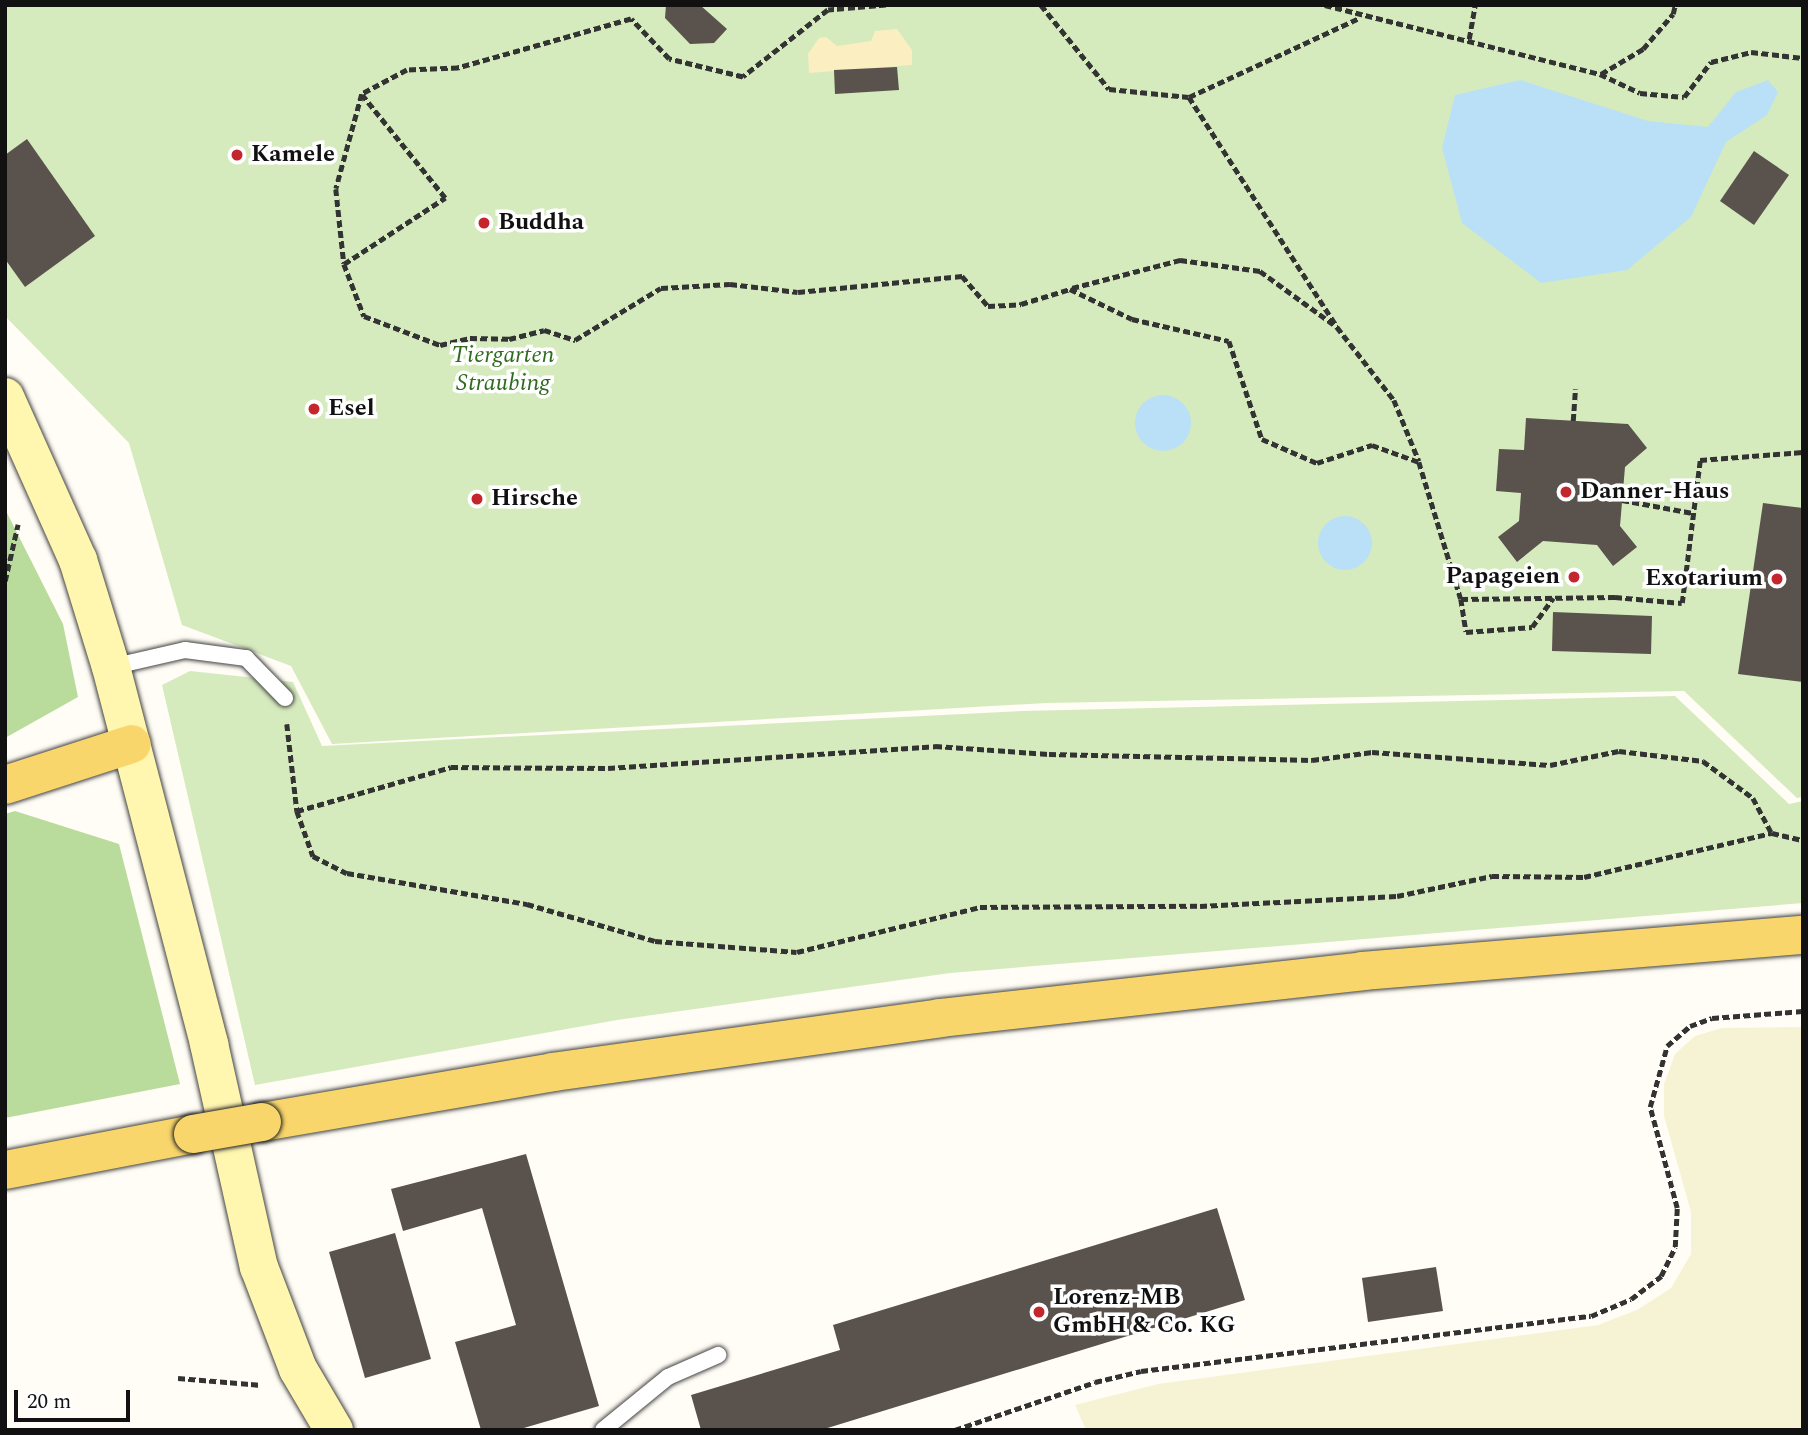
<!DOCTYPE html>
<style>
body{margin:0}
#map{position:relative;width:1808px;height:1435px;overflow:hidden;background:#fffdf5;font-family:Spectral,serif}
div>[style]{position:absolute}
.farmland>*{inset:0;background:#f6f3d4}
.green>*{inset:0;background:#d5ebbd}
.forest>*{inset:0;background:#b9dc9c}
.sand>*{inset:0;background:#fbeec1}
.water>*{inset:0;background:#b9e0f7}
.round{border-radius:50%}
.building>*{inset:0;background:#5a524d}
.path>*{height:4.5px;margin-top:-2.25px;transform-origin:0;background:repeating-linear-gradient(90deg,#333 0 7px,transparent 0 10.5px)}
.roads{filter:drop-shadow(0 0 2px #444) drop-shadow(0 0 2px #444)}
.lane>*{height:16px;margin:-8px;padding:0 8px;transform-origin:8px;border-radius:8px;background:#fff}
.secondary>*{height:38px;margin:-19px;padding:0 19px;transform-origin:19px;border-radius:19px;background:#fff6b0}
.primary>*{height:38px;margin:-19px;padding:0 19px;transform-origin:19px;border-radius:19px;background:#f9d66b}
.bridges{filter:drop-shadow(0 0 2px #222) drop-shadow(0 0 2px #222)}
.primary-bridge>*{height:38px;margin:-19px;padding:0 19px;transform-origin:19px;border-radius:19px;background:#f9d66b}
.dots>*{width:19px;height:19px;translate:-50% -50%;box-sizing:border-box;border:4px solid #fff;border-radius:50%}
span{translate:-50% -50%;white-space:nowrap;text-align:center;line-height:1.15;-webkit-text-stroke:7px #fff;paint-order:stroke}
.poi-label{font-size:24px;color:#111;font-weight:700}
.left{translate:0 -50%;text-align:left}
.right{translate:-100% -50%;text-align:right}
.park-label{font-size:24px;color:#2f6b1f;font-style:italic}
.frame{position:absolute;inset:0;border:7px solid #111;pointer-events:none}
.scale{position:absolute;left:14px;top:1390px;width:116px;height:32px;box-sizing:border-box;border:4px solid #111;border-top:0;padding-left:9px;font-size:21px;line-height:24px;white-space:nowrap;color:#111;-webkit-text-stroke:5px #fff;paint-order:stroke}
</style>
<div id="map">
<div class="farmland">
<div style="clip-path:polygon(1803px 1027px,1803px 1430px,1086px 1430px,1075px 1405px,1158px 1384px,1598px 1325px,1637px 1310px,1671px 1288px,1691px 1254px,1691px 1212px,1664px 1116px,1664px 1084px,1675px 1054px,1695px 1036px,1722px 1028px)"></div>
</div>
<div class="green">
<div style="clip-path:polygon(5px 5px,1803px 5px,1803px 797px,1797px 798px,1684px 691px,1046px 703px,332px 744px,291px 666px,182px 625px,129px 443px,5px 316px)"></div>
<div style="clip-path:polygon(190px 671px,293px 682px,322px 746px,1022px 711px,1675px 696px,1789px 804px,1803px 801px,1803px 903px,950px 973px,617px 1020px,255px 1085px,162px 685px)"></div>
</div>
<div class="forest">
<div style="clip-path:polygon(5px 509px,63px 624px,78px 697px,5px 738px)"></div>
<div style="clip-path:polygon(15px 811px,119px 844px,180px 1084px,5px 1118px,5px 814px)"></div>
</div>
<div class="sand">
<div style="clip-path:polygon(897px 29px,912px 50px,912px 65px,809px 73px,808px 54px,819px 38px,826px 37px,837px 46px,871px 41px,875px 31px)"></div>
</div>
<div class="water">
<div style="clip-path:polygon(1520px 80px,1648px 121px,1708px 127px,1736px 92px,1768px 80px,1778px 92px,1767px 115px,1726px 142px,1691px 217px,1627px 270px,1541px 283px,1462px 223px,1442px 148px,1455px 95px)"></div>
<div class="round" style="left:1135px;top:395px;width:56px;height:56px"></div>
<div class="round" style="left:1318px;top:516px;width:54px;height:54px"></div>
</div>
<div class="building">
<div style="clip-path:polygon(666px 5px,700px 5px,727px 29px,714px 43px,690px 44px,665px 18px)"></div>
<div style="clip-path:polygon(897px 67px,899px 90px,835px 94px,834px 70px)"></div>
<div style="clip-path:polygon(27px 139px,95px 236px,25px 287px,5px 259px,5px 155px)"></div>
<div style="clip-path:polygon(1754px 151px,1789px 175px,1754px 225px,1720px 201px)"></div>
<div style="clip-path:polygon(1526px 418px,1628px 424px,1647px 448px,1625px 467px,1620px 526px,1637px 547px,1613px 566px,1597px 545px,1543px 541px,1517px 562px,1498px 537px,1519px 521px,1521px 493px,1496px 491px,1499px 449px,1524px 450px)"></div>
<div style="clip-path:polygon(1763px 503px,1803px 508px,1803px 682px,1738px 674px)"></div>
<div style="clip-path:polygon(1553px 612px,1652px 616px,1651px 654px,1552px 651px)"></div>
<div style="clip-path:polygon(526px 1154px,599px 1406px,517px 1430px,481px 1430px,455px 1342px,516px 1325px,482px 1208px,403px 1231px,391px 1189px)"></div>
<div style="clip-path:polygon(1217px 1208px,1245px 1300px,821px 1430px,701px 1430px,691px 1395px,840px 1350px,833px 1325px)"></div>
<div style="clip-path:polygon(395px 1233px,431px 1359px,365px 1378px,329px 1252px)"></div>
<div style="clip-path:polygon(1436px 1267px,1443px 1311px,1368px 1322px,1362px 1278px)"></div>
</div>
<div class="path">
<div style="left:886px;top:5px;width:58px;rotate:175.1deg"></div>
<div style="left:828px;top:10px;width:108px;rotate:141.8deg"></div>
<div style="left:743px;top:77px;width:76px;rotate:-166.3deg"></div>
<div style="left:669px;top:59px;width:55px;rotate:-133.5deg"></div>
<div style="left:631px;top:19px;width:180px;rotate:164.2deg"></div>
<div style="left:458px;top:68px;width:51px;rotate:177.8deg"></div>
<div style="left:407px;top:70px;width:51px;rotate:151.9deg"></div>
<div style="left:362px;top:94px;width:98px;rotate:105.3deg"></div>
<div style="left:336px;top:189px;width:75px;rotate:83.9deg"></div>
<div style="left:344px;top:264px;width:56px;rotate:69deg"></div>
<div style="left:364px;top:316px;width:81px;rotate:20.9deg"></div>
<div style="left:440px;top:345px;width:31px;rotate:-13deg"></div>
<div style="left:470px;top:338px;width:39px;rotate:1deg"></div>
<div style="left:509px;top:339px;width:36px;rotate:-14deg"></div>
<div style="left:544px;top:330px;width:33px;rotate:18deg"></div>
<div style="left:575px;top:340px;width:100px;rotate:-31.2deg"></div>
<div style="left:661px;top:288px;width:69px;rotate:-3.3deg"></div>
<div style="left:730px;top:284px;width:68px;rotate:6.7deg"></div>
<div style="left:798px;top:292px;width:165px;rotate:-5.6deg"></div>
<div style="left:962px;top:276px;width:40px;rotate:49deg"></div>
<div style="left:988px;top:306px;width:33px;rotate:-3deg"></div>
<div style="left:1021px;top:304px;width:51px;rotate:-17deg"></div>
<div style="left:1070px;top:289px;width:69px;rotate:25.8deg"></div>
<div style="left:1132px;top:319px;width:99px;rotate:12.8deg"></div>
<div style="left:1229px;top:341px;width:103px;rotate:71.4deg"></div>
<div style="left:1262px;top:439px;width:60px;rotate:23.6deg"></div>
<div style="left:1317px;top:463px;width:58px;rotate:-18.1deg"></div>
<div style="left:1372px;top:445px;width:50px;rotate:19.9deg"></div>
<div style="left:1419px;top:462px;width:143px;rotate:73deg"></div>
<div style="left:1461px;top:599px;width:154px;rotate:-0.7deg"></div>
<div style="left:1615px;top:597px;width:67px;rotate:5.1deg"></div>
<div style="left:1682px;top:603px;width:144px;rotate:-82.8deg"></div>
<div style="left:1700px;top:460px;width:103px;rotate:-4.4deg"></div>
<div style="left:1041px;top:5px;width:108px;rotate:51deg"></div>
<div style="left:1109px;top:89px;width:80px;rotate:5.7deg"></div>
<div style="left:1189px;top:97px;width:274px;rotate:57.2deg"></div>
<div style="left:1325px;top:5px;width:284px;rotate:14.1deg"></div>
<div style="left:1600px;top:74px;width:44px;rotate:25.4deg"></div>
<div style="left:1640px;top:93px;width:44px;rotate:5.2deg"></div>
<div style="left:1684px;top:97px;width:44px;rotate:-52.4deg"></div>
<div style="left:1711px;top:62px;width:41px;rotate:-14deg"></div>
<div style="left:1751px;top:52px;width:52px;rotate:6.6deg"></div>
<div style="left:1469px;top:39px;width:35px;rotate:-80deg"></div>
<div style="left:1601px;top:74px;width:49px;rotate:-30.8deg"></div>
<div style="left:1643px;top:49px;width:46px;rotate:-49.4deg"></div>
<div style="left:1673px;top:14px;width:9px;rotate:-77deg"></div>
<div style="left:1189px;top:97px;width:187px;rotate:-24.9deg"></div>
<div style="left:344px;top:264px;width:121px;rotate:-33.2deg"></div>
<div style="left:445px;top:198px;width:132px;rotate:-128.9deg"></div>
<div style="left:1072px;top:288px;width:112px;rotate:-14.5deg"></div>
<div style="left:1180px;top:260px;width:81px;rotate:7.8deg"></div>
<div style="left:1260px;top:271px;width:95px;rotate:36deg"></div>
<div style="left:1337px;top:327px;width:93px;rotate:52deg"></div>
<div style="left:1394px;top:400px;width:66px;rotate:67.7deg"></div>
<div style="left:1573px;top:421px;width:32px;rotate:-86deg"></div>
<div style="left:1622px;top:500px;width:72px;rotate:10.4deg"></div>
<div style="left:5px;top:581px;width:58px;rotate:-77.2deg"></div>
<div style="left:1461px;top:599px;width:33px;rotate:81deg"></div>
<div style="left:1466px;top:632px;width:66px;rotate:-4.3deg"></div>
<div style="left:1532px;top:627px;width:36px;rotate:-54deg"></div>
<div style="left:287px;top:724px;width:88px;rotate:83.4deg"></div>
<div style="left:297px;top:811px;width:48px;rotate:70.4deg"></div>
<div style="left:313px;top:856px;width:38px;rotate:27deg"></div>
<div style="left:347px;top:873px;width:183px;rotate:9.8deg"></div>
<div style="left:527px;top:904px;width:133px;rotate:16.1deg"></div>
<div style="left:655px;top:941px;width:142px;rotate:4.4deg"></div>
<div style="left:797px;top:952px;width:188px;rotate:-13.8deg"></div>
<div style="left:980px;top:907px;width:220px;rotate:-0.3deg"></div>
<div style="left:1200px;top:906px;width:197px;rotate:-2.9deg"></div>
<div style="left:1397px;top:896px;width:97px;rotate:-11.9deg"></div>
<div style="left:1492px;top:876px;width:92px;rotate:0.6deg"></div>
<div style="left:1584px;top:877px;width:193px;rotate:-13.2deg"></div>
<div style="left:1772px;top:833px;width:32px;rotate:13deg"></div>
<div style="left:297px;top:811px;width:160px;rotate:-15.9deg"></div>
<div style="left:451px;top:767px;width:157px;rotate:0.4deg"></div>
<div style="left:608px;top:768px;width:328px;rotate:-3.8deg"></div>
<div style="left:935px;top:746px;width:114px;rotate:4deg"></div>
<div style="left:1049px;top:754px;width:263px;rotate:1.3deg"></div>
<div style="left:1312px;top:760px;width:61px;rotate:-7.6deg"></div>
<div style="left:1372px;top:752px;width:178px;rotate:4.2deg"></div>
<div style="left:1550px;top:765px;width:70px;rotate:-11.5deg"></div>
<div style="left:1619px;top:751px;width:85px;rotate:6.8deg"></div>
<div style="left:1703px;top:761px;width:62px;rotate:36.5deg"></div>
<div style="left:1753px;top:798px;width:40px;rotate:62deg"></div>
<div style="left:178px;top:1378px;width:84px;rotate:4.8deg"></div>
<div style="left:955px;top:1430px;width:148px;rotate:-18.9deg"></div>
<div style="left:1095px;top:1382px;width:47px;rotate:-13.4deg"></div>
<div style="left:1141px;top:1371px;width:453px;rotate:-7deg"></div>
<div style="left:1591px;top:1316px;width:43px;rotate:-23deg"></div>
<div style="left:1631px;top:1299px;width:38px;rotate:-37deg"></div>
<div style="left:1661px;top:1276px;width:32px;rotate:-64deg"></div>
<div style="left:1675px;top:1247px;width:39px;rotate:-87deg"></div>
<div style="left:1677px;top:1208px;width:105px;rotate:-105deg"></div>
<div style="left:1650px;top:1107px;width:63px;rotate:-74.4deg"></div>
<div style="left:1667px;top:1046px;width:30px;rotate:-41deg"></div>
<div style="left:1690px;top:1026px;width:23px;rotate:-20deg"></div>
<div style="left:1712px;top:1018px;width:91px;rotate:-4.4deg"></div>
</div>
<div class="roads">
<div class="lane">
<div style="left:111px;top:667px;width:76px;rotate:-12.9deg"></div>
<div style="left:185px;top:650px;width:62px;rotate:7.5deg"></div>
<div style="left:246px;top:658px;width:56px;rotate:45.7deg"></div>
<div style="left:603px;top:1430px;width:84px;rotate:-39.2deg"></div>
<div style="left:668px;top:1377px;width:55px;rotate:-23.7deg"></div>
</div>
<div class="secondary">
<div style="left:5px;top:397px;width:179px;rotate:65.9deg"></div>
<div style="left:78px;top:560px;width:112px;rotate:72.9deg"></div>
<div style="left:111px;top:667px;width:390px;rotate:75.4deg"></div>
<div style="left:209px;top:1044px;width:229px;rotate:77.4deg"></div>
<div style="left:259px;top:1267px;width:109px;rotate:69.1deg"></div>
<div style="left:298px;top:1369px;width:71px;rotate:59.5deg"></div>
</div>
<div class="primary">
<div style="left:5px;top:785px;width:133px;rotate:-17.9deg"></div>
<div style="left:262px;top:1122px;width:295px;rotate:-9.7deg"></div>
<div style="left:553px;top:1072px;width:391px;rotate:-7.9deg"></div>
<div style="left:940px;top:1018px;width:426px;rotate:-6.3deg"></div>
<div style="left:1363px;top:971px;width:441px;rotate:-4.7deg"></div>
<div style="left:5px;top:1170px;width:191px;rotate:-10.8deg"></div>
</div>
</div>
<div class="bridges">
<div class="primary-bridge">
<div style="left:193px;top:1134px;width:70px;rotate:-9.9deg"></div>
</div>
</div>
<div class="dots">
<div style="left:237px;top:155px;background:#c4262e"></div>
<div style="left:484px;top:223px;background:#c4262e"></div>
<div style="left:314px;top:409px;background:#c4262e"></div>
<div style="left:1566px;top:492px;background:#c4262e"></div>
<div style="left:477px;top:499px;background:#c4262e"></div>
<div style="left:1574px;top:577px;background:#c4262e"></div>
<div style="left:1777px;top:579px;background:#c4262e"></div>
<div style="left:1039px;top:1312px;background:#c4262e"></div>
</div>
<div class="poi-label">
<span class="left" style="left:251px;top:155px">Kamele</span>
<span class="left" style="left:498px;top:223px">Buddha</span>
<span class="left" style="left:328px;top:409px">Esel</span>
<span class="left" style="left:1580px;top:492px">Danner-Haus</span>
<span class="left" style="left:491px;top:499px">Hirsche</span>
<span class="right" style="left:1560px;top:577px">Papageien</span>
<span class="right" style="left:1763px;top:579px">Exotarium</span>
<span class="left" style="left:1053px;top:1312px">Lorenz-MB<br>GmbH &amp; Co. KG</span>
</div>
<div class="park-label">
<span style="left:503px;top:370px">Tiergarten<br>Straubing</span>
</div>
<div class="frame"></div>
<div class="scale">20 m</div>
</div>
